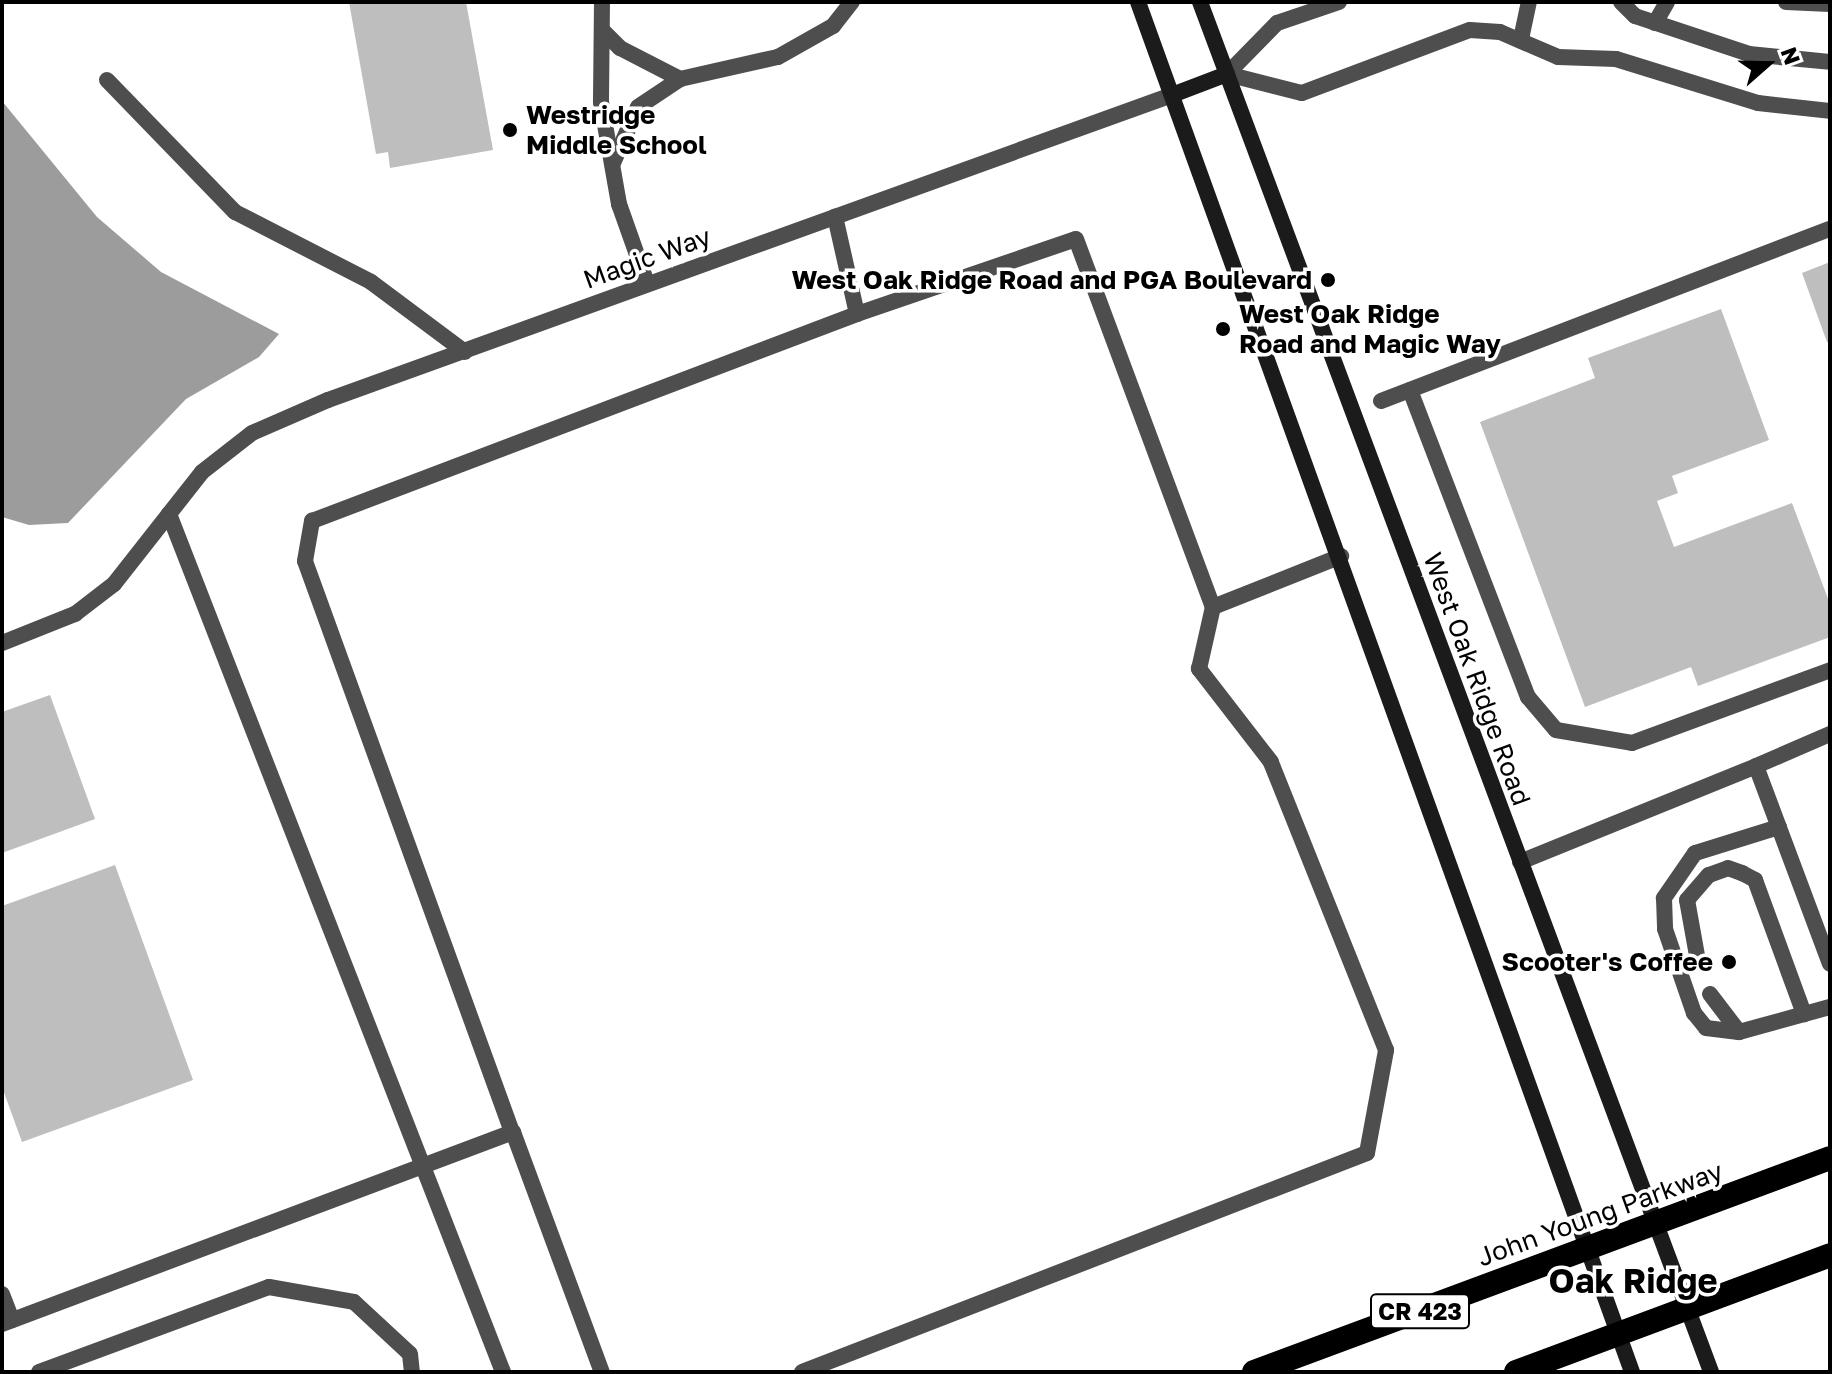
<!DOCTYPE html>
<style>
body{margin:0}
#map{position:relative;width:1832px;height:1374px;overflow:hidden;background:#fff;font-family:"Golos Text",sans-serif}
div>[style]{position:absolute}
.water>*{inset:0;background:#9c9c9c}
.building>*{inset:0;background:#bebebe}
.lane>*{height:16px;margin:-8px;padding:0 8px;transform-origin:8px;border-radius:8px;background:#4e4e4e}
.street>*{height:16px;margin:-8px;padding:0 8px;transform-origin:8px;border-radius:8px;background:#4e4e4e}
.secondary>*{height:16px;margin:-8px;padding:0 8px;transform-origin:8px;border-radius:8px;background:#1b1b1b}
.highway>*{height:24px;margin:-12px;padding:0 12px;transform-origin:12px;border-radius:12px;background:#000}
.dots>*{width:22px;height:22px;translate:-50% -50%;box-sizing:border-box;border:4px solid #fff;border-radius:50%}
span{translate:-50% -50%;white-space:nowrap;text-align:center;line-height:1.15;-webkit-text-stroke:7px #fff;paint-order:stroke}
.shield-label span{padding:2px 6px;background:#fff;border:2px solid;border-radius:6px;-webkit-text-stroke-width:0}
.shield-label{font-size:24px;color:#000;font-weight:700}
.poi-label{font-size:26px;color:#000;font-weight:700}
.left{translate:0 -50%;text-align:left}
.right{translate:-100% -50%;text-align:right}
.street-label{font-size:26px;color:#000}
.district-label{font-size:34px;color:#000;font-weight:700}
.frame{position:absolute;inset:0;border:4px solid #000;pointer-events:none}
.north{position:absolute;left:1728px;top:24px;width:80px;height:80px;-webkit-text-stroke:6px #fff;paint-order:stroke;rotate:70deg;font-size:22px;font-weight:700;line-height:32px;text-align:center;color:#000}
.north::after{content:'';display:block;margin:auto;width:28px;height:36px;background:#000;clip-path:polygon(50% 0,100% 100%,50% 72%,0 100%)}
</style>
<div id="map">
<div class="water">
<div style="clip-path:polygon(2px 101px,97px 217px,161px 272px,279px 334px,259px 357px,186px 399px,68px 523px,29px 525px,2px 517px)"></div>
</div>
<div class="building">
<div style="clip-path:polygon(349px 2px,466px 2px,493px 150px,390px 168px,388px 152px,376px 154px)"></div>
<div style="clip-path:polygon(1830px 262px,1830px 342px,1827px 342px,1802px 273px)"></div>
<div style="clip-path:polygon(1721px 309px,1769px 440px,1672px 476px,1678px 493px,1657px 501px,1674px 547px,1792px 503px,1830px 604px,1830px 637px,1698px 686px,1691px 667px,1585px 707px,1480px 422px,1595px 378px,1588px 358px)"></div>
<div style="clip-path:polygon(50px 695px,95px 819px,2px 853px,2px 712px)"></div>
<div style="clip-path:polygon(115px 865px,193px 1080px,22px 1142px,2px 1087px,2px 906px)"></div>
</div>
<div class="lane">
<div style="left:602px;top:2px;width:100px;rotate:90.6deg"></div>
<div style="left:601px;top:102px;width:104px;rotate:80deg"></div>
<div style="left:619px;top:204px;width:84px;rotate:70.5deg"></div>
<div style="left:1786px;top:2px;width:44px;rotate:2.6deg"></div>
<div style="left:1655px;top:23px;width:24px;rotate:-60deg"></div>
<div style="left:603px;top:31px;width:24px;rotate:45deg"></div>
<div style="left:620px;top:48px;width:68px;rotate:27.3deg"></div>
<div style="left:1521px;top:39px;width:38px;rotate:-78deg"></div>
<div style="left:107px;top:80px;width:184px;rotate:45.9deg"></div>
<div style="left:235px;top:212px;width:153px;rotate:27.2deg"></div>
<div style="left:371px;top:282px;width:117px;rotate:36.7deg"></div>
<div style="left:613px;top:163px;width:61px;rotate:-65.9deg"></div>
<div style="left:638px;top:107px;width:50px;rotate:-33.7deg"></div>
<div style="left:680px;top:79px;width:100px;rotate:-12.7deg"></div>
<div style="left:778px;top:57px;width:63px;rotate:-29.4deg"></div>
<div style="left:833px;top:26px;width:31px;rotate:-52deg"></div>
<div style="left:857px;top:314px;width:231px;rotate:-18.9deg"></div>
<div style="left:1076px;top:239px;width:393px;rotate:69.6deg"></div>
<div style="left:1213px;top:607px;width:138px;rotate:-21.7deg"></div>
<div style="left:1410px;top:390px;width:329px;rotate:69deg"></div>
<div style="left:1528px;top:697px;width:43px;rotate:49.7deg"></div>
<div style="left:1556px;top:730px;width:77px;rotate:9.7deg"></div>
<div style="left:1632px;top:743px;width:211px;rotate:-20.2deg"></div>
<div style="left:1381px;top:401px;width:481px;rotate:-21deg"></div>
<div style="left:169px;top:514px;width:921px;rotate:68.73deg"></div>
<div style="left:2px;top:643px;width:79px;rotate:-21.7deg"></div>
<div style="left:75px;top:614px;width:49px;rotate:-37.6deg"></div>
<div style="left:114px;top:584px;width:89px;rotate:-51.8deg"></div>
<div style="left:1756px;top:766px;width:81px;rotate:-23.4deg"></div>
<div style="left:1779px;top:827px;width:88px;rotate:162.8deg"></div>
<div style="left:1695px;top:853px;width:55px;rotate:124.6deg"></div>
<div style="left:1664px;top:898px;width:31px;rotate:88deg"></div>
<div style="left:1665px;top:929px;width:89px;rotate:71deg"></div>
<div style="left:1694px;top:1013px;width:19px;rotate:51deg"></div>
<div style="left:1706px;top:1028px;width:33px;rotate:7deg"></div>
<div style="left:1739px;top:1032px;width:94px;rotate:-15.4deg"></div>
<div style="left:1520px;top:862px;width:255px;rotate:-22.1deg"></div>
<div style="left:1756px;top:766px;width:211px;rotate:69.5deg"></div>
<div style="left:1698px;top:961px;width:62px;rotate:-100.2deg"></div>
<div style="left:1687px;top:900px;width:33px;rotate:-49deg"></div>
<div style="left:1709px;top:875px;width:20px;rotate:-20deg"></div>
<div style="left:1728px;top:868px;width:15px;rotate:20deg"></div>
<div style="left:1742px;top:873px;width:15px;rotate:28deg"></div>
<div style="left:1755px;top:880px;width:143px;rotate:69.9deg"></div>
<div style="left:1710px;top:994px;width:48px;rotate:52.7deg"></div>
<div style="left:512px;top:1132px;width:607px;rotate:-109.93deg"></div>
<div style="left:305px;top:561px;width:41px;rotate:-80.1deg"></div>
<div style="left:312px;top:521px;width:583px;rotate:-20.8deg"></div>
<div style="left:857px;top:314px;width:100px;rotate:-102.7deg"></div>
<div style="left:2px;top:1294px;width:28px;rotate:69deg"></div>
<div style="left:2px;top:1324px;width:546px;rotate:-20.59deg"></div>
<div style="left:513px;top:1132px;width:256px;rotate:69.7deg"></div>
<div style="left:39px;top:1372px;width:245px;rotate:-20.3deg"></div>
<div style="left:269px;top:1287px;width:86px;rotate:10deg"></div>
<div style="left:354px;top:1302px;width:76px;rotate:42.9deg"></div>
<div style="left:410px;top:1354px;width:18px;rotate:84deg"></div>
<div style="left:802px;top:1372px;width:606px;rotate:-21.19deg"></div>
<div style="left:1367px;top:1153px;width:105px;rotate:-79.5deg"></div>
<div style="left:1386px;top:1050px;width:310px;rotate:-111.8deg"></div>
<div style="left:1271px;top:762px;width:118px;rotate:-127.7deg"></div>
<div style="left:1199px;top:669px;width:64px;rotate:-77.3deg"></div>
</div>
<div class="street">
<div style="left:1339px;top:2px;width:65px;rotate:161.3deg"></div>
<div style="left:1277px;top:23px;width:71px;rotate:134.4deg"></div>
<div style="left:1227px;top:74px;width:77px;rotate:14.2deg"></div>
<div style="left:1302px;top:93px;width:179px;rotate:-20.6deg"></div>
<div style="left:1470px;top:30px;width:30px;rotate:4deg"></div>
<div style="left:1500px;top:32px;width:63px;rotate:23.3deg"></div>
<div style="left:1558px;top:57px;width:58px;rotate:2deg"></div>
<div style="left:1616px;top:59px;width:149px;rotate:17.2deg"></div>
<div style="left:1758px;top:103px;width:72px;rotate:6.3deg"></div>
<div style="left:1621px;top:2px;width:20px;rotate:45deg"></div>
<div style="left:1635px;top:16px;width:120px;rotate:18.4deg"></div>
<div style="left:1749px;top:54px;width:81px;rotate:5.6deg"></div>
<div style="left:169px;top:514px;width:53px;rotate:-51.8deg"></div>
<div style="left:202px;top:472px;width:63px;rotate:-38deg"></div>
<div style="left:252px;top:433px;width:83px;rotate:-23.5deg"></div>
<div style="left:328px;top:400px;width:897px;rotate:-19.87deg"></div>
</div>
<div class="secondary">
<div style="left:1138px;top:2px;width:1456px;rotate:70.17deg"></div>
<div style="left:1200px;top:2px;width:1462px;rotate:69.54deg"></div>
<div style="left:1172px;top:95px;width:59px;rotate:-20.9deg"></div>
</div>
<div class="highway">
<div style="left:1254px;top:1372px;width:614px;rotate:-20.38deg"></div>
<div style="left:1516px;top:1372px;width:335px;rotate:-20.4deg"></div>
</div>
<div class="dots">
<div style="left:510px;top:130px;background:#000"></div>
<div style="left:1328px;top:280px;background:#000"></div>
<div style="left:1223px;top:329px;background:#000"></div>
<div style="left:1729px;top:962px;background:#000"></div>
</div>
<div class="shield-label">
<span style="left:1420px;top:1311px">CR 423</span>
</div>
<div class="poi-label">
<span class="left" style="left:526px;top:130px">Westridge<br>Middle School</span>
<span class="right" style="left:1312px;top:280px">West Oak Ridge Road and PGA Boulevard</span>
<span class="left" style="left:1239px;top:329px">West Oak Ridge<br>Road and Magic Way</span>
<span class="right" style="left:1713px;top:962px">Scooter's Coffee</span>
</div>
<div class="street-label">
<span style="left:647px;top:258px;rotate:-20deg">Magic Way</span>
<span style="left:1477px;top:679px;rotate:70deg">West Oak Ridge Road</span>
<span style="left:1600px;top:1214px;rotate:-20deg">John Young Parkway</span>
</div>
<div class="district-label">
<span style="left:1633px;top:1281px">Oak Ridge</span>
</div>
<div class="frame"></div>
<div class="north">N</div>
</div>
